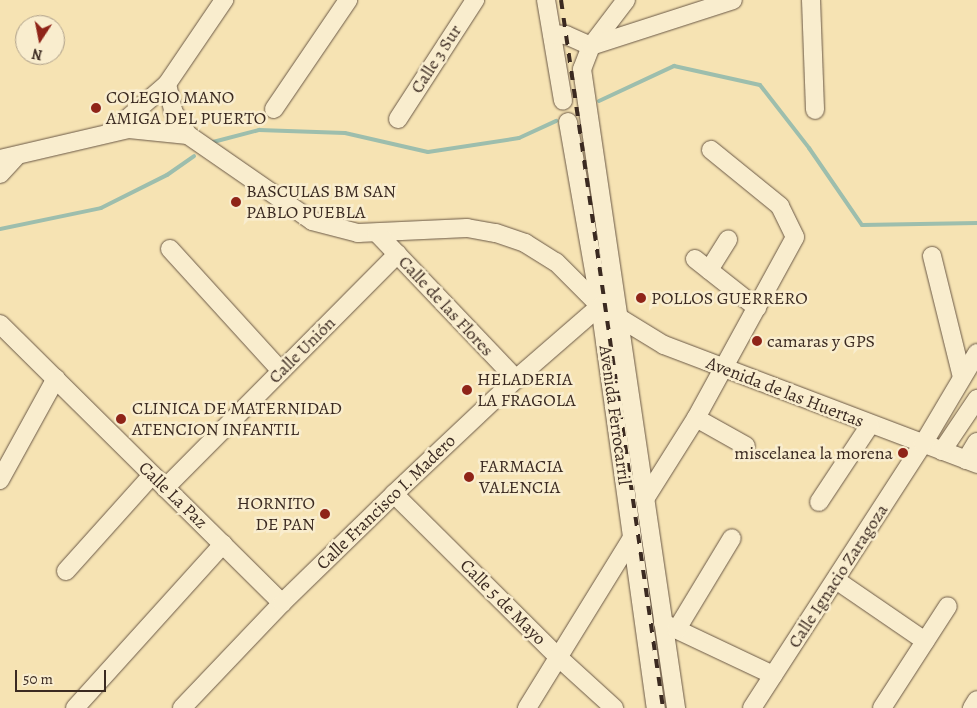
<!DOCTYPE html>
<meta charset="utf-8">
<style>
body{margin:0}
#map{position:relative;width:977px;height:708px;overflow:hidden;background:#f6e3b3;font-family:Alegreya,serif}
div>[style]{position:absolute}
.stream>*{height:4px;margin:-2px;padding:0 2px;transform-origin:2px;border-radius:2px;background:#9dbead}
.roads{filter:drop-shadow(0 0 1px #6a5846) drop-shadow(0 0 1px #6a5846)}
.minor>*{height:18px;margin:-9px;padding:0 9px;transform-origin:9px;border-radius:9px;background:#f9edce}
.rail>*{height:4px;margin-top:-2px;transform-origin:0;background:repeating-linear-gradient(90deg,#3b2a21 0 9px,transparent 0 18px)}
.dots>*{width:14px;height:14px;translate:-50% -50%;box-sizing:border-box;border:2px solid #f9edce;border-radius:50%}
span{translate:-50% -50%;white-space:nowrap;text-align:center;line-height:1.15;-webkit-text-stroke:5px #f9edce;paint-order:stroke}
.street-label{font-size:18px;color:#3b2a21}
.poi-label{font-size:18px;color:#3b2a21}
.left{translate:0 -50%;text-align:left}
.right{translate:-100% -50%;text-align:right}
.north{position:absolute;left:15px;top:15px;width:50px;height:50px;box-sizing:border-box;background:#f9edce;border:1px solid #ad9f89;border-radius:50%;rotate:191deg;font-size:14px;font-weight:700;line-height:20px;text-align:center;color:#3b2a21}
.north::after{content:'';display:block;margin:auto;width:18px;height:22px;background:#8f2418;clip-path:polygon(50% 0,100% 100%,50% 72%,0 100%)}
.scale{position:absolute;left:15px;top:670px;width:91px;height:22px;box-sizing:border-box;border:2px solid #3b2a21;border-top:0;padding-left:6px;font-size:15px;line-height:18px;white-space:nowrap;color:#3b2a21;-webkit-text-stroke:4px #f9edce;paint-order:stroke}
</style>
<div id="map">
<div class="stream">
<div style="left:599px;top:101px;width:83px;rotate:-25deg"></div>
<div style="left:674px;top:66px;width:88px;rotate:12.5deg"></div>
<div style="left:760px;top:85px;width:80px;rotate:52.1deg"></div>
<div style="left:809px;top:148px;width:93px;rotate:55.5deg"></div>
<div style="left:862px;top:225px;width:115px;rotate:-1deg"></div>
<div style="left:213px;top:142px;width:48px;rotate:-14.6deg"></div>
<div style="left:259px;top:130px;width:86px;rotate:2deg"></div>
<div style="left:345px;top:133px;width:85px;rotate:12.9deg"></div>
<div style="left:428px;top:152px;width:92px;rotate:-8.7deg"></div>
<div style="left:519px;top:138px;width:41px;rotate:-24.7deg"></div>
<div style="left:0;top:229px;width:103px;rotate:-11.7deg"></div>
<div style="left:101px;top:208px;width:74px;rotate:-26.6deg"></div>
<div style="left:167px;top:175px;width:33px;rotate:-35deg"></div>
</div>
<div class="roads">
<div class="minor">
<div style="left:546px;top:0;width:102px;rotate:80.4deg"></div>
<div style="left:626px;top:0;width:58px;rotate:127.3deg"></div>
<div style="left:591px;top:46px;width:25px;rotate:111deg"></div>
<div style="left:582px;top:69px;width:646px;rotate:81.63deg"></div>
<div style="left:811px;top:0;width:110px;rotate:87.9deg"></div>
<div style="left:552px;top:34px;width:14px;rotate:4deg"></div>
<div style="left:566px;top:35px;width:27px;rotate:24deg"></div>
<div style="left:591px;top:46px;width:149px;rotate:-17.9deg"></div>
<div style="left:167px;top:84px;width:28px;rotate:77deg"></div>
<div style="left:173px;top:111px;width:28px;rotate:58deg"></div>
<div style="left:274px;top:109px;width:132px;rotate:-55.8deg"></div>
<div style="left:398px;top:119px;width:142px;rotate:-57.1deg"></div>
<div style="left:568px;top:122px;width:187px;rotate:80.1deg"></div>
<div style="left:600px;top:306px;width:406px;rotate:82.1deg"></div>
<div style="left:113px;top:131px;width:72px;rotate:-41deg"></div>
<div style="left:167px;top:84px;width:102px;rotate:-55.8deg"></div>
<div style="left:0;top:159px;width:132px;rotate:-13.1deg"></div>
<div style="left:129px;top:129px;width:59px;rotate:5.8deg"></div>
<div style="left:188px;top:135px;width:151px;rotate:34.7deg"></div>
<div style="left:312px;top:221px;width:48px;rotate:14.6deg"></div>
<div style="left:358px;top:233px;width:109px;rotate:-2.6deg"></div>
<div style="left:467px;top:228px;width:29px;rotate:10deg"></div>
<div style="left:496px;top:233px;width:31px;rotate:19deg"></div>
<div style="left:525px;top:243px;width:36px;rotate:32deg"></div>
<div style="left:556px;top:262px;width:62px;rotate:45deg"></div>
<div style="left:600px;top:306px;width:75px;rotate:31.4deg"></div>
<div style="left:664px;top:345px;width:335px;rotate:20.8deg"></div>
<div style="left:0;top:174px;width:25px;rotate:-47deg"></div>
<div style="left:377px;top:233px;width:202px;rotate:46.4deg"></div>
<div style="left:170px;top:249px;width:165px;rotate:47.7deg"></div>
<div style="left:932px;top:256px;width:125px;rotate:76.1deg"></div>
<div style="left:695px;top:259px;width:79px;rotate:38.3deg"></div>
<div style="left:709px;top:270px;width:36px;rotate:-58deg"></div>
<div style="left:0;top:324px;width:397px;rotate:44.7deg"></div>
<div style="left:696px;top:418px;width:57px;rotate:29.2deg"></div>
<div style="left:942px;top:451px;width:63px;rotate:-56.1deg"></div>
<div style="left:966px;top:460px;width:21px;rotate:-59deg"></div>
<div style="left:0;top:480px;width:116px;rotate:-61.2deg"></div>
<div style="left:165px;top:488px;width:330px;rotate:-45.2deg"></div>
<div style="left:394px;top:494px;width:231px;rotate:44.8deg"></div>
<div style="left:558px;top:657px;width:76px;rotate:42.3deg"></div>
<div style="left:645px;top:499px;width:96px;rotate:-57.8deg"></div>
<div style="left:696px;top:418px;width:206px;rotate:-61.3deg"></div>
<div style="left:795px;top:237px;width:34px;rotate:-116deg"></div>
<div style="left:780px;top:206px;width:89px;rotate:-140.9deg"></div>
<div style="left:819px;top:502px;width:92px;rotate:-56.5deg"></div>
<div style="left:66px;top:571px;width:129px;rotate:-48.1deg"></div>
<div style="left:836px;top:580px;width:108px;rotate:34.4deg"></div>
<div style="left:663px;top:623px;width:122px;rotate:25.3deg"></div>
<div style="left:677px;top:629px;width:106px;rotate:-58.9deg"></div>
<div style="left:75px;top:708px;width:221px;rotate:-47.9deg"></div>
<div style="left:182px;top:708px;width:145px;rotate:-46.4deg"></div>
<div style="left:282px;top:603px;width:156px;rotate:-44.2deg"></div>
<div style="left:394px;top:494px;width:168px;rotate:-43.3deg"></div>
<div style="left:516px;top:379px;width:111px;rotate:-41deg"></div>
<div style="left:527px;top:708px;width:200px;rotate:-58.3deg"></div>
<div style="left:752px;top:708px;width:315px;rotate:-57.1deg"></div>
<div style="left:923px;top:444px;width:106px;rotate:-59.3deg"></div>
<div style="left:882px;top:708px;width:121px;rotate:-57.1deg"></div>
<div style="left:972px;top:708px;width:9px;rotate:-58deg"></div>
</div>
</div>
<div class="rail">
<div style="left:561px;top:0;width:715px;rotate:81.8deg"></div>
</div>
<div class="dots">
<div style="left:96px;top:108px;background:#8f2418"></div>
<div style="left:236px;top:202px;background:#8f2418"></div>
<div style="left:641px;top:298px;background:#8f2418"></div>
<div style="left:757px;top:341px;background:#8f2418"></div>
<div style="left:467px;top:390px;background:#8f2418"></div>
<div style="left:121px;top:419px;background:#8f2418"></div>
<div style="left:903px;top:453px;background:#8f2418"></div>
<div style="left:469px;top:477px;background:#8f2418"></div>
<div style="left:325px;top:514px;background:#8f2418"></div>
</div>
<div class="street-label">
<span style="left:436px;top:59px;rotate:-57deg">Calle 3 Sur</span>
<span style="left:446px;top:306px;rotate:47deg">Calle de las Flores</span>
<span style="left:302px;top:350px;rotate:-45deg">Calle Unión</span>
<span style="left:785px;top:392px;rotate:21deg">Avenida de las Huertas</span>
<span style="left:615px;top:415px;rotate:82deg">Avenida Ferrocarril</span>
<span style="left:173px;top:495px;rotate:44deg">Calle La Paz</span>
<span style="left:386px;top:502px;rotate:-44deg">Calle Francisco I. Madero</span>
<span style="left:838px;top:576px;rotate:-57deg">Calle Ignacio Zaragoza</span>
<span style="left:503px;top:602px;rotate:45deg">Calle 5 de Mayo</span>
</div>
<div class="poi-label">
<span class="left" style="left:106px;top:108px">COLEGIO MANO<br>AMIGA DEL PUERTO</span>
<span class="left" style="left:246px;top:202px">BASCULAS BM SAN<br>PABLO PUEBLA</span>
<span class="left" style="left:651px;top:298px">POLLOS GUERRERO</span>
<span class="left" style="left:767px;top:341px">camaras y GPS</span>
<span class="left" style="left:477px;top:390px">HELADERIA<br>LA FRAGOLA</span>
<span class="left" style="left:132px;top:419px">CLINICA DE MATERNIDAD<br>ATENCION INFANTIL</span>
<span class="right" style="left:893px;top:453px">miscelanea la morena</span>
<span class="left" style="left:479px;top:477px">FARMACIA<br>VALENCIA</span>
<span class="right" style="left:315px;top:514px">HORNITO<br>DE PAN</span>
</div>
<div class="north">N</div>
<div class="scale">50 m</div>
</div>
